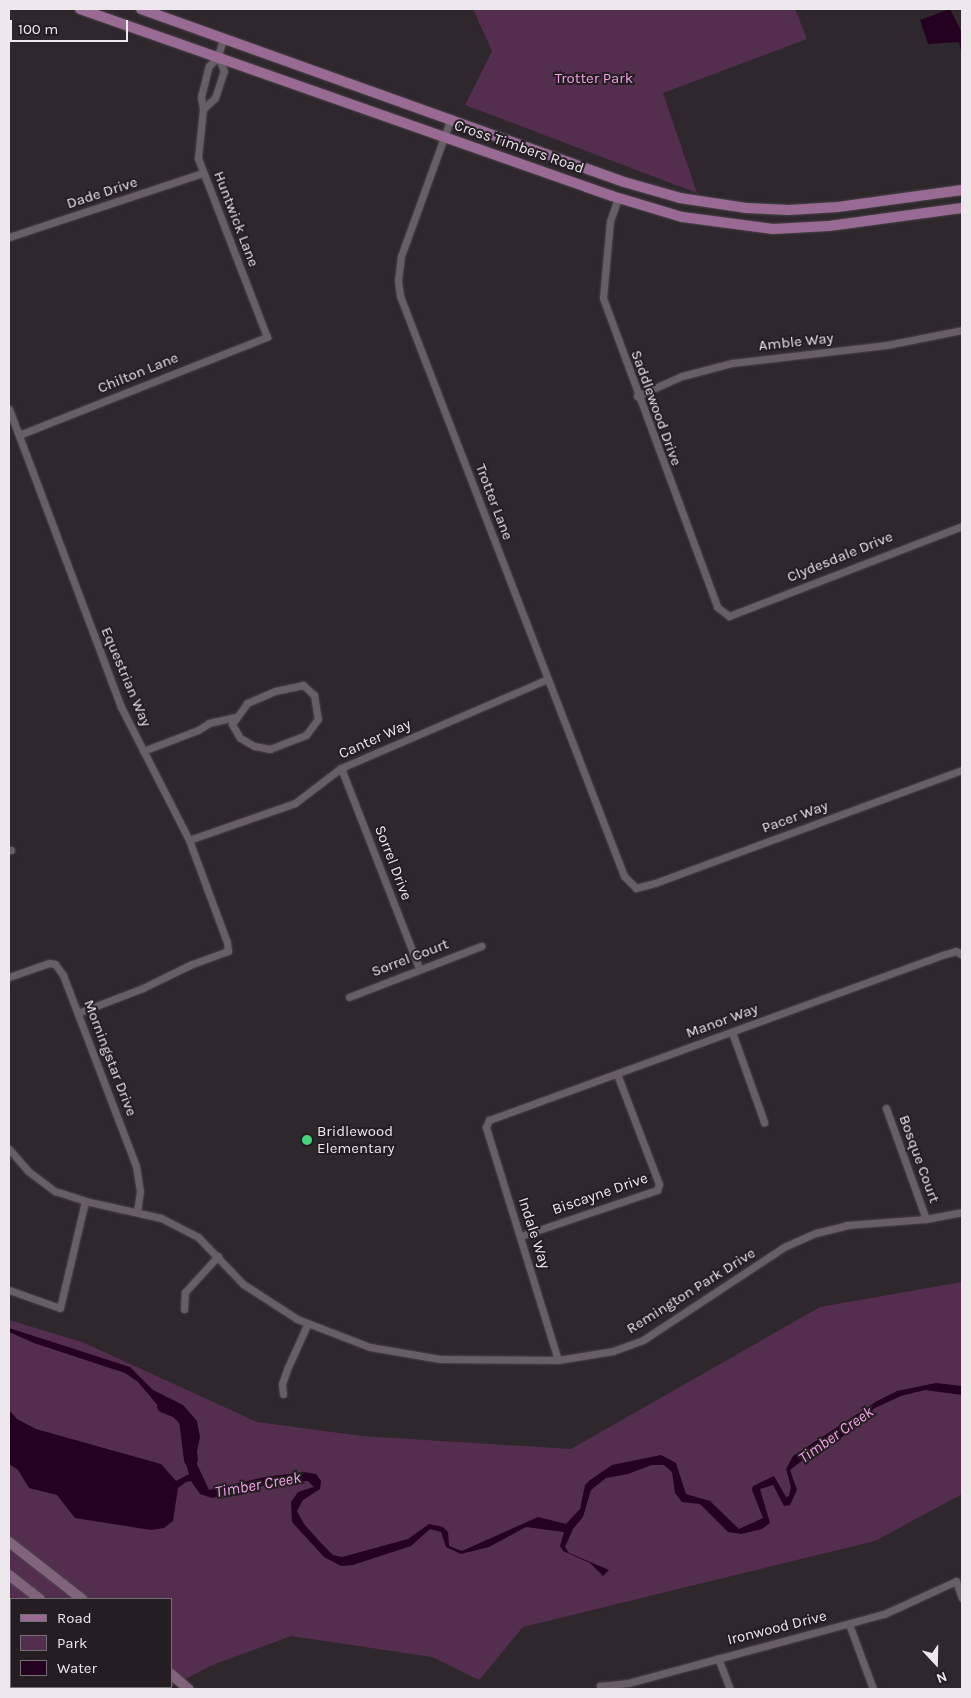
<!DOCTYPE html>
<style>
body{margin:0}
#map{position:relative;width:971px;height:1698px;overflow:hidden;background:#2e272c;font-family:Karla,sans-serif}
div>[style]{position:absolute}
.green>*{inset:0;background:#542e4f}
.water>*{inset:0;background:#240121}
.river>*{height:14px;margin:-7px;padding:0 7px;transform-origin:7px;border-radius:7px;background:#240121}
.roads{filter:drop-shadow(0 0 1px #494448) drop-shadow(0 0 1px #494448)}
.minor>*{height:7px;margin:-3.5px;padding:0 3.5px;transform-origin:3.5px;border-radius:3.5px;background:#675f65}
.secondary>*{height:10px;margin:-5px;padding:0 5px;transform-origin:5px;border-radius:5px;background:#80647c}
.primary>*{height:10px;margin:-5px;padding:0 5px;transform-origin:5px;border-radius:5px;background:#996a93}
.dots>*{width:14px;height:14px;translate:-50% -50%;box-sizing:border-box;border:2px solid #241e23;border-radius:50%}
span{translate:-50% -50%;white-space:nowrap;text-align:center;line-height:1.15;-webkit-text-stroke:4px #241e23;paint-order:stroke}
.park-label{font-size:15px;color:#f0a0e5}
.street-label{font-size:15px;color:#ece8eb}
.poi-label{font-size:15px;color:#ece8eb}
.left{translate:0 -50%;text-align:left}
.water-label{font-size:16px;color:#f1a1e6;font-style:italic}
.frame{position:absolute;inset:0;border:10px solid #ece8eb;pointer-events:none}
.legend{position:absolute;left:10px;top:1598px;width:162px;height:90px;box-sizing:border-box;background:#241e23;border:1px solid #746f73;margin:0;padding:6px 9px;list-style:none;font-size:15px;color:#ece8eb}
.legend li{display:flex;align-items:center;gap:10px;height:25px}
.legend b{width:25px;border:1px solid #746f73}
.north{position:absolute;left:911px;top:1638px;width:50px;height:50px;-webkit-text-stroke:4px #241e23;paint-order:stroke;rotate:159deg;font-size:14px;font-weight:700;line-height:20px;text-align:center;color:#ece8eb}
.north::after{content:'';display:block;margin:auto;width:18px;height:22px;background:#ece8eb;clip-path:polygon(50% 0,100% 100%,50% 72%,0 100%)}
.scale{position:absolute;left:10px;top:20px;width:118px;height:22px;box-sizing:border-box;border:2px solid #ece8eb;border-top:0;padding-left:6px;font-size:15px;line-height:18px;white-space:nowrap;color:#ece8eb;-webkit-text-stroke:4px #241e23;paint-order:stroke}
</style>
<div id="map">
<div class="green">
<div style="clip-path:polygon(473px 9px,795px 9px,807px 39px,663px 93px,697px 193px,465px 105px,492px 51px)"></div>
<div style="clip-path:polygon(evenodd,962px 1282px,962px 1494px,875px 1541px,523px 1627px,479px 1680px,432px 1657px,291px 1636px,210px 1666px,167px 1689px,9px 1689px,9px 1320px,82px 1342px,257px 1422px,362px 1436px,571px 1449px,820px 1307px,962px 1282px,11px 1599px,171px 1599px,171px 1687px,11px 1687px,11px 1599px)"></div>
</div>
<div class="water">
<div style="clip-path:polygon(950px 9px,962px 33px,962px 55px,959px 42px,928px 44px,920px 20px)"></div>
<div style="clip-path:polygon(9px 1328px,130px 1367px,153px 1390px,183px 1405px,197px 1421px,200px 1437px,195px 1460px,209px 1490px,265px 1477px,304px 1472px,316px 1474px,321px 1481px,320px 1489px,303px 1500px,297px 1511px,304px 1524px,322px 1544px,333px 1555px,342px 1557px,408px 1539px,429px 1524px,443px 1527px,448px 1532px,449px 1546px,462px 1551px,538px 1517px,566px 1524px,580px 1509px,585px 1485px,590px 1480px,612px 1465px,661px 1455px,676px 1463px,686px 1494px,710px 1501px,739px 1529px,763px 1518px,752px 1490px,753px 1486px,774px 1476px,786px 1497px,789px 1496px,791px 1487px,786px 1469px,793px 1456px,877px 1401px,897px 1391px,936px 1383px,962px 1386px,962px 1395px,925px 1390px,901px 1396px,875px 1408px,840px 1439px,812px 1453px,790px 1470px,797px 1490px,790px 1505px,784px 1506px,773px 1485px,760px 1489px,770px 1523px,762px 1529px,741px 1534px,728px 1532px,700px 1504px,682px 1502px,675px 1493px,672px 1472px,664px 1465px,652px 1465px,628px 1474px,606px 1478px,591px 1490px,583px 1517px,573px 1529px,565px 1547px,569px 1553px,609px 1570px,603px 1576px,590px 1563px,563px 1551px,560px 1546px,564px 1532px,526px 1527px,489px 1547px,461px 1554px,446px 1547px,441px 1532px,430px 1529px,411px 1546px,353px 1565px,341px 1566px,324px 1557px,292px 1522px,291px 1502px,298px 1492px,314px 1487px,308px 1481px,279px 1482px,212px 1498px,200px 1494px,191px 1481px,186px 1482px,178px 1488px,173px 1521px,164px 1528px,151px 1530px,75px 1518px,57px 1495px,29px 1488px,18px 1470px,9px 1464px,9px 1410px,17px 1419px,36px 1429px,161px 1464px,176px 1481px,189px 1474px,183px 1453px,190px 1441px,191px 1428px,182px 1415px,159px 1407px,138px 1382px,125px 1373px,34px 1343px,9px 1332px)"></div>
<div style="clip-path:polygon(9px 1612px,11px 1612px,11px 1658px,9px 1654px)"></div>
</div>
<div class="river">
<div style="left:164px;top:1406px;width:14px;rotate:21deg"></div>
<div style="left:177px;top:1411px;width:13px;rotate:45deg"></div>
<div style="left:186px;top:1420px;width:40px;rotate:82.9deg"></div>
</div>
<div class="roads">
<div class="minor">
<div style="left:203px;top:109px;width:16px;rotate:-43deg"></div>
<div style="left:215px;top:98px;width:28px;rotate:-72deg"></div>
<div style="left:224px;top:71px;width:16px;rotate:-112deg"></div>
<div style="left:451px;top:118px;width:147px;rotate:109.9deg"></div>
<div style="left:401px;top:256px;width:25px;rotate:97deg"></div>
<div style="left:398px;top:281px;width:15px;rotate:82deg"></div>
<div style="left:400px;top:296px;width:622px;rotate:68.88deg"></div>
<div style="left:624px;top:876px;width:17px;rotate:45deg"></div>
<div style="left:636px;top:888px;width:20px;rotate:-15deg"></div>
<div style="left:655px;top:883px;width:327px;rotate:-20.2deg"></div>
<div style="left:618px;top:198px;width:24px;rotate:109deg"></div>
<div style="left:610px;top:221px;width:77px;rotate:95.2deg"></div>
<div style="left:603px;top:298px;width:329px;rotate:69.7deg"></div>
<div style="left:717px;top:607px;width:15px;rotate:37deg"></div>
<div style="left:729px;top:616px;width:250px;rotate:-21.1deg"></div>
<div style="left:9px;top:237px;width:204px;rotate:-18.3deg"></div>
<div style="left:637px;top:396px;width:49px;rotate:-24deg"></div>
<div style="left:682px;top:376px;width:52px;rotate:-14.6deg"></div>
<div style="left:732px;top:363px;width:156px;rotate:-6.6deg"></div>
<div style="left:887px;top:345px;width:76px;rotate:-11.3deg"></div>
<div style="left:9px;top:409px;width:318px;rotate:69.4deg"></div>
<div style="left:121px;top:707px;width:149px;rotate:62.9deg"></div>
<div style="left:189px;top:840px;width:109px;rotate:69.6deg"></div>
<div style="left:227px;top:942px;width:9px;rotate:84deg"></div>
<div style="left:228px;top:951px;width:38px;rotate:160deg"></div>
<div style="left:192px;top:964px;width:55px;rotate:153.9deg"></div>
<div style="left:143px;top:988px;width:70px;rotate:159deg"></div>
<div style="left:19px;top:435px;width:267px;rotate:-21.6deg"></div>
<div style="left:267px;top:337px;width:192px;rotate:-111.1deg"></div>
<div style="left:198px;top:158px;width:49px;rotate:-84.2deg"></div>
<div style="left:203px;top:109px;width:12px;rotate:-99deg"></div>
<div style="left:201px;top:97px;width:32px;rotate:-76deg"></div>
<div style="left:209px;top:66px;width:13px;rotate:-48deg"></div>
<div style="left:218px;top:56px;width:18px;rotate:-74deg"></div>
<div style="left:303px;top:685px;width:15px;rotate:42deg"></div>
<div style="left:314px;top:695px;width:24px;rotate:81deg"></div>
<div style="left:318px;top:719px;width:20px;rotate:127deg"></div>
<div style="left:306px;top:735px;width:39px;rotate:159deg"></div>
<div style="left:270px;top:749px;width:16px;rotate:-169deg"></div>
<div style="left:254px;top:746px;width:16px;rotate:-150deg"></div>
<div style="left:240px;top:738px;width:16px;rotate:-120deg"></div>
<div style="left:232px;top:724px;width:26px;rotate:-54deg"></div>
<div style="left:247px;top:703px;width:30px;rotate:-23deg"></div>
<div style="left:275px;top:691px;width:29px;rotate:-12deg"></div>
<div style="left:143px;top:751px;width:59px;rotate:-20.9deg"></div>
<div style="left:198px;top:730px;width:13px;rotate:-32deg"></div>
<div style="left:209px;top:723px;width:26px;rotate:-13deg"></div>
<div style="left:341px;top:768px;width:215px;rotate:68.7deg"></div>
<div style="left:189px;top:840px;width:112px;rotate:-19.2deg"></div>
<div style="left:295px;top:803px;width:58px;rotate:-37.3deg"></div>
<div style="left:341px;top:768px;width:225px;rotate:-23.3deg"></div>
<div style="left:9px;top:850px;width:2px"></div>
<div style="left:9px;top:977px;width:42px;rotate:-19.3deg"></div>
<div style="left:49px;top:963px;width:6px;rotate:9deg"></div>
<div style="left:55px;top:964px;width:14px;rotate:54deg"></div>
<div style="left:63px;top:975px;width:204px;rotate:69.1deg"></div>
<div style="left:136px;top:1166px;width:25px;rotate:81deg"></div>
<div style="left:140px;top:1191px;width:21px;rotate:98deg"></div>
<div style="left:349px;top:997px;width:142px;rotate:-21.1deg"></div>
<div style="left:732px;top:1032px;width:96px;rotate:70.4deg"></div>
<div style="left:886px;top:1108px;width:118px;rotate:70.2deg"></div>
<div style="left:9px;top:1149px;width:29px;rotate:49deg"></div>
<div style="left:28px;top:1171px;width:34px;rotate:37deg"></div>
<div style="left:55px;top:1191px;width:32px;rotate:18deg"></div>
<div style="left:85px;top:1201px;width:78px;rotate:12.6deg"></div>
<div style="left:161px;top:1218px;width:42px;rotate:27.2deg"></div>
<div style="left:198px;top:1237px;width:65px;rotate:46.2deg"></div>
<div style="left:243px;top:1284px;width:64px;rotate:32.9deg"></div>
<div style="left:297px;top:1319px;width:78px;rotate:21deg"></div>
<div style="left:370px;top:1347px;width:71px;rotate:9.7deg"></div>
<div style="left:440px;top:1359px;width:118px;rotate:0.5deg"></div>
<div style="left:558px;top:1360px;width:56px;rotate:-9.3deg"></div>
<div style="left:613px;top:1351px;width:32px;rotate:-20deg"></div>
<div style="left:643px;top:1340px;width:169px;rotate:-33.4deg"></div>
<div style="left:784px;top:1247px;width:35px;rotate:-24deg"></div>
<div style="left:816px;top:1233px;width:32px;rotate:-14deg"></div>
<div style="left:847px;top:1225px;width:79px;rotate:-4.3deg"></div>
<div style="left:926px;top:1219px;width:37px;rotate:-11deg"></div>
<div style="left:521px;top:1236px;width:144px;rotate:-18.7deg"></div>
<div style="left:657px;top:1190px;width:6px;rotate:-72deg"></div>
<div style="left:659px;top:1184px;width:118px;rotate:-110.9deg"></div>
<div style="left:9px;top:1290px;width:54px;rotate:19.4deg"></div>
<div style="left:60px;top:1308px;width:110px;rotate:-76.8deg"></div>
<div style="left:184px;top:1309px;width:17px;rotate:-87deg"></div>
<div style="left:185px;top:1292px;width:49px;rotate:-47.5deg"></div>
<div style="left:558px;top:1360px;width:244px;rotate:-107.2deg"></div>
<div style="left:486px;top:1127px;width:8px;rotate:-67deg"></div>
<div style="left:489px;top:1120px;width:486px;rotate:-20deg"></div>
<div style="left:946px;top:954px;width:10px;rotate:-17deg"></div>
<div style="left:956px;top:951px;width:7px;rotate:34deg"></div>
<div style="left:283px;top:1394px;width:10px;rotate:-96deg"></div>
<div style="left:282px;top:1384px;width:18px;rotate:-71deg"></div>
<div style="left:288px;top:1367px;width:48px;rotate:-65.6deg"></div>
<div style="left:849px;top:1624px;width:69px;rotate:69.7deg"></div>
<div style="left:718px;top:1658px;width:33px;rotate:69deg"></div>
<div style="left:602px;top:1689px;width:4px;rotate:-124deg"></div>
<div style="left:600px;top:1686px;width:28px;rotate:-6deg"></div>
<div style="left:628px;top:1683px;width:265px;rotate:-15.1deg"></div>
<div style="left:884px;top:1614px;width:79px;rotate:-24.6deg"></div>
<div style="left:956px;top:1581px;width:18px;rotate:71deg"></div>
</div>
<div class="secondary">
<div style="left:9px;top:1542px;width:93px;rotate:38deg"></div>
<div style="left:9px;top:1575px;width:39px;rotate:38deg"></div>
<div style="left:171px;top:1674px;width:23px;rotate:41deg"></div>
<div style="left:150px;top:1687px;width:4px;rotate:34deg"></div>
</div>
<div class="primary">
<div style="left:80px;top:9px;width:564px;rotate:19.37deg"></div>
<div style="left:612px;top:196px;width:73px;rotate:16.7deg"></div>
<div style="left:682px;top:217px;width:92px;rotate:7.5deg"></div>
<div style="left:773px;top:229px;width:56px;rotate:-3.1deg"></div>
<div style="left:829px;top:226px;width:134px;rotate:-7.7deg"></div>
<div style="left:141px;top:9px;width:513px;rotate:19.71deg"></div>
<div style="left:624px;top:182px;width:58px;rotate:15.9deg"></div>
<div style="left:680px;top:198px;width:67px;rotate:8.6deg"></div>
<div style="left:746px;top:208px;width:43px;rotate:2.7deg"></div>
<div style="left:789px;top:210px;width:49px;rotate:-3.5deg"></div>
<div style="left:838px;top:207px;width:125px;rotate:-7.8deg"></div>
</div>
</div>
<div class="dots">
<div style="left:307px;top:1140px;background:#43d77b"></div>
</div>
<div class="park-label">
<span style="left:594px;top:79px">Trotter Park</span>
</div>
<div class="street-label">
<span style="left:519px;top:147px;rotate:19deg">Cross Timbers Road</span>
<span style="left:102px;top:193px;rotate:-18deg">Dade Drive</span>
<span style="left:236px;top:219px;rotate:69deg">Huntwick Lane</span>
<span style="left:796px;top:342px;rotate:-6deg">Amble Way</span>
<span style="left:138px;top:373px;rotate:-22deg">Chilton Lane</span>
<span style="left:656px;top:408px;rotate:70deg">Saddlewood Drive</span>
<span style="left:494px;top:502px;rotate:69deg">Trotter Lane</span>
<span style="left:840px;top:557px;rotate:-22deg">Clydesdale Drive</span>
<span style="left:126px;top:677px;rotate:67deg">Equestrian Way</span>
<span style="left:375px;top:739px;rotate:-24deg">Canter Way</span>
<span style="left:795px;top:817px;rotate:-20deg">Pacer Way</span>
<span style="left:393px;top:863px;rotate:69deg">Sorrel Drive</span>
<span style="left:410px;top:958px;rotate:-21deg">Sorrel Court</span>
<span style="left:722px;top:1021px;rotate:-20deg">Manor Way</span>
<span style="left:110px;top:1058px;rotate:69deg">Morningstar Drive</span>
<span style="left:919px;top:1159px;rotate:70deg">Bosque Court</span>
<span style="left:600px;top:1194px;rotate:-19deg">Biscayne Drive</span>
<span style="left:534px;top:1233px;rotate:72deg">Indale Way</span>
<span style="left:691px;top:1291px;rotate:-32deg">Remington Park Drive</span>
<span style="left:777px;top:1628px;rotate:-14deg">Ironwood Drive</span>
</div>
<div class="poi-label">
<span class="left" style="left:317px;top:1140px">Bridlewood<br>Elementary</span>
</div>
<div class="water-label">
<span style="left:836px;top:1435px;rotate:-35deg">Timber Creek</span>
<span style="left:258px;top:1485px;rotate:-10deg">Timber Creek</span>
</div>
<div class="frame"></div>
<ul class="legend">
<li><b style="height:6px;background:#996a93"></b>Road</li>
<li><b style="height:14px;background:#542e4f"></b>Park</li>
<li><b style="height:14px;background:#240121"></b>Water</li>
</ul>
<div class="north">N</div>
<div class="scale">100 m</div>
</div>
